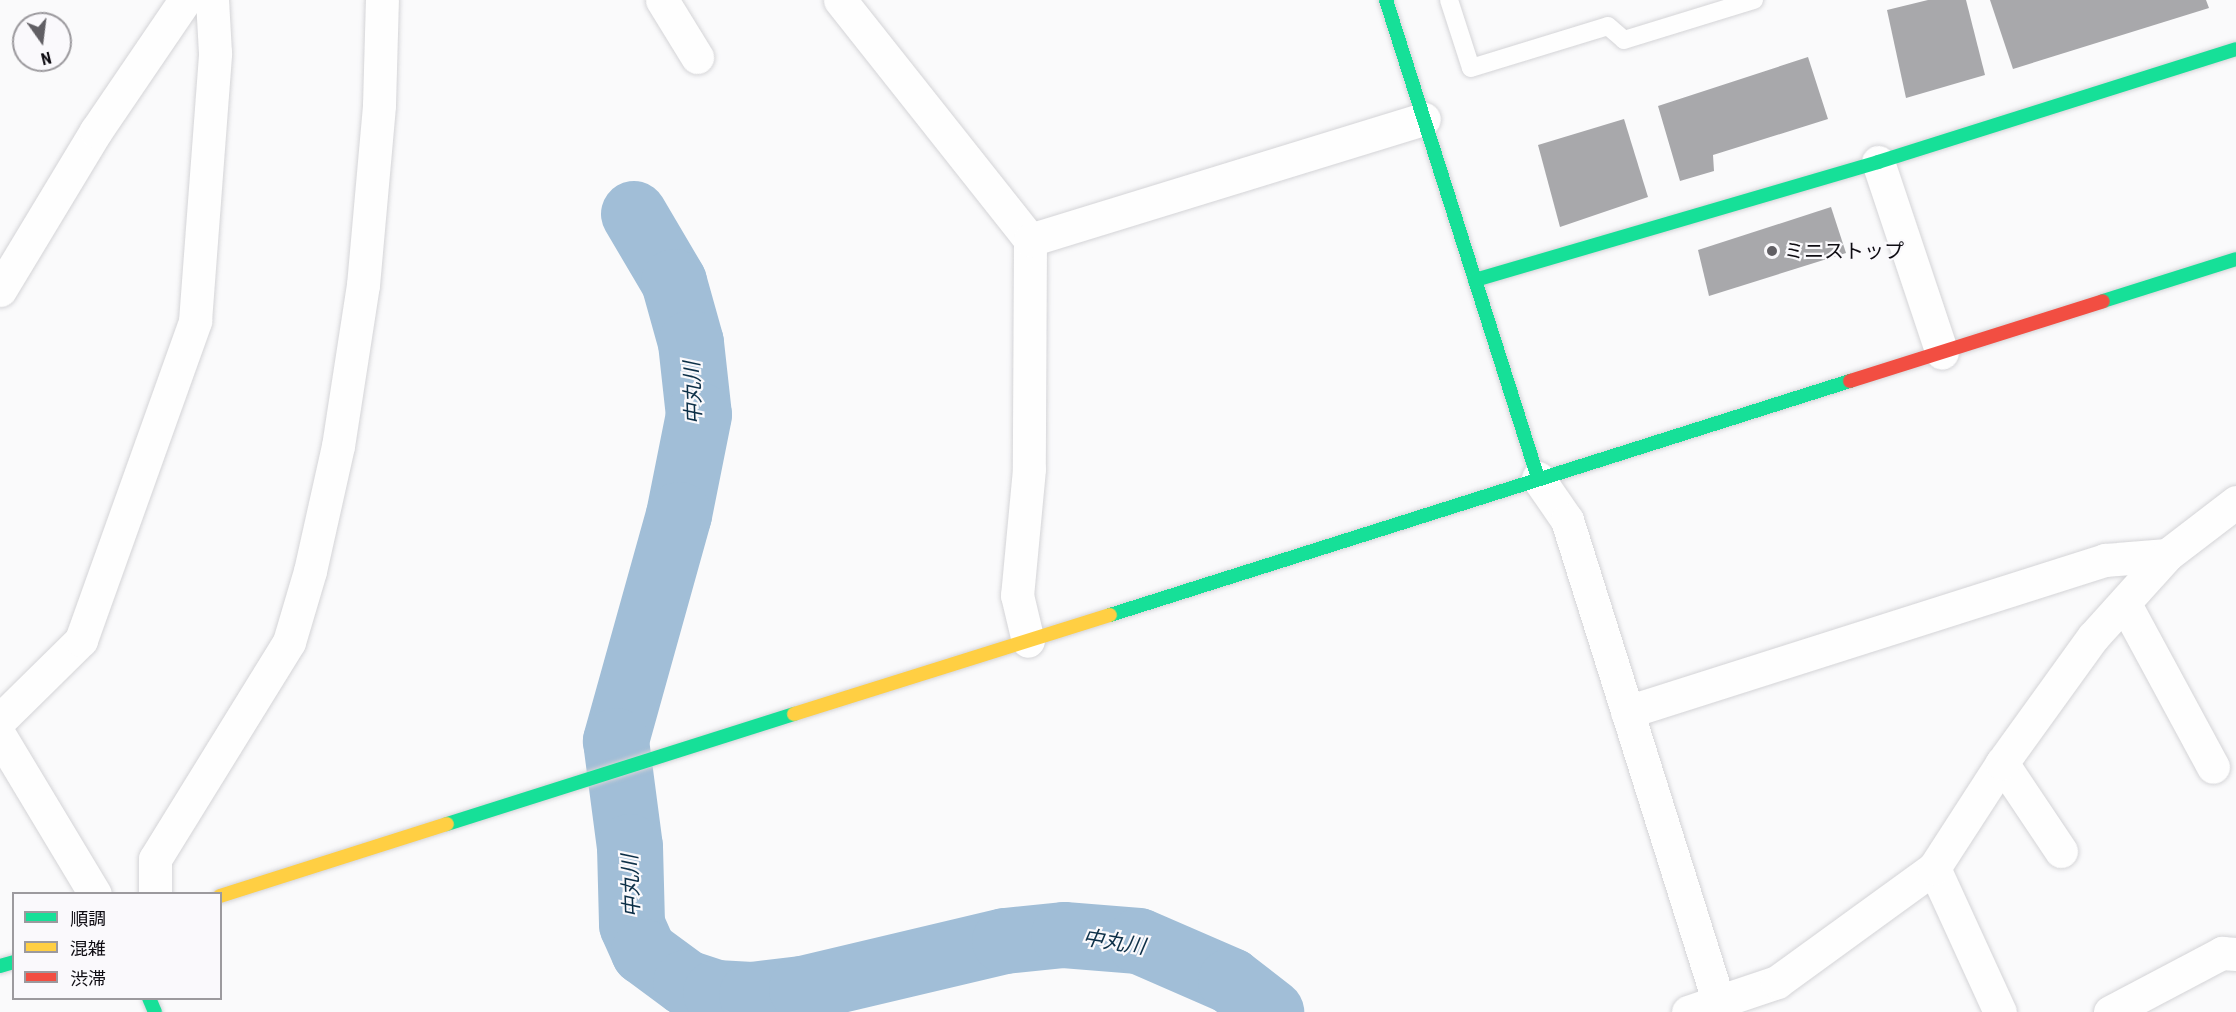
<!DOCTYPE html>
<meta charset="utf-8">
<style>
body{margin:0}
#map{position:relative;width:2236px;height:1012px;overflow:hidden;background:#fafafb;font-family:"Roboto Condensed","Noto Sans JP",sans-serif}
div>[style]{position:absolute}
.river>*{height:66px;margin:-33px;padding:0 33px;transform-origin:33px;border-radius:33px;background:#a1bed7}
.building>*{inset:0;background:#a8a8ab}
.roads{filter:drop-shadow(0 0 2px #d4d4d7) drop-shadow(0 0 2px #d4d4d7)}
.lane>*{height:18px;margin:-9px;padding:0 9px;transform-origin:9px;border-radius:9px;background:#fefefe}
.street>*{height:33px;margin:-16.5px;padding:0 16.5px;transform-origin:16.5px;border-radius:16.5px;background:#fefefe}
.fast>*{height:14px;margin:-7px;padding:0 7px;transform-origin:7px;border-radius:7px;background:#16e098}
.slow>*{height:14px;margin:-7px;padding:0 7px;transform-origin:7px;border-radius:7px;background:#ffcf43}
.jam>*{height:14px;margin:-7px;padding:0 7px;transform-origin:7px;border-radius:7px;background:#f24e42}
.dots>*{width:16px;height:16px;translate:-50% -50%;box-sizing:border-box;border:3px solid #faf9fc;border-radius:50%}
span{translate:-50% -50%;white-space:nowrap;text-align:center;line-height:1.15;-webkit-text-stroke:4.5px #faf9fc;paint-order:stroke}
.poi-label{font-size:20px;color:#0e0c12}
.left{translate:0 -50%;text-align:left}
.water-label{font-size:21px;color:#0c2f47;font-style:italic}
.legend{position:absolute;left:12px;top:892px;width:210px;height:108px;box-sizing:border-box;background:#faf9fc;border:2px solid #9c9a9e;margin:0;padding:8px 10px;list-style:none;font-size:18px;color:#0e0c12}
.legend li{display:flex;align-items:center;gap:12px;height:30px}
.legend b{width:30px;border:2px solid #9c9a9e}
.north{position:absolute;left:12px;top:12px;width:60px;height:60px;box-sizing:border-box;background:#faf9fc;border:2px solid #9c9a9e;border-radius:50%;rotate:166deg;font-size:16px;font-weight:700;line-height:24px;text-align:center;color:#0e0c12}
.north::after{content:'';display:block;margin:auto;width:21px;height:27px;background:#615f64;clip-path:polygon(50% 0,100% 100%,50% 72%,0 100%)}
</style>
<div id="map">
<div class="river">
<div style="left:634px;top:214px;width:79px;rotate:59.5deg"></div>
<div style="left:674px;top:282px;width:63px;rotate:74.4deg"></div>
<div style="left:691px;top:343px;width:72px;rotate:83.7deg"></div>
<div style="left:699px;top:415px;width:102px;rotate:101.3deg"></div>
<div style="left:679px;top:515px;width:235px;rotate:105.6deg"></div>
<div style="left:616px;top:741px;width:107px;rotate:82.5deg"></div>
<div style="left:630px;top:847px;width:78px;rotate:88.5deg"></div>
<div style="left:632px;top:925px;width:30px;rotate:66deg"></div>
<div style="left:644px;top:952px;width:52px;rotate:36.4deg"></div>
<div style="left:686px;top:983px;width:32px;rotate:18deg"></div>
<div style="left:716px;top:993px;width:36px;rotate:3deg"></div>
<div style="left:752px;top:995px;width:50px;rotate:-6.8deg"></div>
<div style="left:802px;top:989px;width:209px;rotate:-13.3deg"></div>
<div style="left:1005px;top:941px;width:59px;rotate:-5.8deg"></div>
<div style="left:1064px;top:935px;width:75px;rotate:4.6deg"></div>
<div style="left:1139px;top:941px;width:100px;rotate:23.5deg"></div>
<div style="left:1231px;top:981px;width:51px;rotate:37.8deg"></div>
</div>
<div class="building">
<div style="clip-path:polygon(1928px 0,1966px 0,1985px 75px,1906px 98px,1887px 10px)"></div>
<div style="clip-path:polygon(1990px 0,2206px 0,2209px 8px,2013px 69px)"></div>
<div style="clip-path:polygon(1808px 57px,1828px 119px,1713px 155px,1714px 171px,1680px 181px,1658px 106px)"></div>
<div style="clip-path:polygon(1624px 119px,1648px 197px,1560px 227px,1538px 145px)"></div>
<div style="clip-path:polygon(1831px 207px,1846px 253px,1709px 296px,1698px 250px)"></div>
</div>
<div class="roads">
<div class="lane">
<div style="left:1449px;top:0;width:71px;rotate:72.1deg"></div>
<div style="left:1471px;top:68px;width:143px;rotate:-17deg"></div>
<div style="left:1608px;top:26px;width:21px;rotate:41deg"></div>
<div style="left:1624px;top:40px;width:136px;rotate:-17.1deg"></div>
</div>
<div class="street">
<div style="left:662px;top:0;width:67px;rotate:58.4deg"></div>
<div style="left:840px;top:0;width:306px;rotate:51.6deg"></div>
<div style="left:1030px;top:240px;width:229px;rotate:90.3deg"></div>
<div style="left:1029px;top:469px;width:127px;rotate:95.4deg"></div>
<div style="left:1017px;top:595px;width:47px;rotate:76.6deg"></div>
<div style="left:1878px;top:162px;width:201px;rotate:71.5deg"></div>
<div style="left:1030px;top:240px;width:412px;rotate:-17.1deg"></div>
<div style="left:0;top:290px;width:186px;rotate:-58.9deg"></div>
<div style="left:96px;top:131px;width:158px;rotate:-55.8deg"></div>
<div style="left:1538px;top:478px;width:51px;rotate:55.4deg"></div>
<div style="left:1567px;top:520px;width:503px;rotate:72.54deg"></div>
<div style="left:2125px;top:604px;width:185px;rotate:61.6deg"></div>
<div style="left:1627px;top:712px;width:502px;rotate:-17.64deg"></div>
<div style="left:2105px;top:560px;width:62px;rotate:-4.6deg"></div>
<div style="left:0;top:720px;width:114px;rotate:-44.6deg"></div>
<div style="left:81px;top:640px;width:339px;rotate:-70.3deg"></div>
<div style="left:195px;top:321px;width:269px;rotate:-85.7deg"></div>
<div style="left:215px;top:53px;width:53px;rotate:-93.2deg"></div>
<div style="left:0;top:736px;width:184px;rotate:59deg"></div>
<div style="left:2002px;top:763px;width:106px;rotate:56.2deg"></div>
<div style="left:1934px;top:868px;width:158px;rotate:65.4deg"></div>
<div style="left:155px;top:894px;width:35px;rotate:-90deg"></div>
<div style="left:155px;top:859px;width:255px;rotate:-58.3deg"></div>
<div style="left:289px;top:642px;width:74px;rotate:-73.5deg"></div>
<div style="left:310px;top:571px;width:128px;rotate:-77.4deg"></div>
<div style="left:338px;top:446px;width:163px;rotate:-81.2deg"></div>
<div style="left:363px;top:285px;width:181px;rotate:-84.9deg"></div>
<div style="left:379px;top:105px;width:105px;rotate:-88.4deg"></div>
<div style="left:1688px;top:1012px;width:94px;rotate:-18.6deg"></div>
<div style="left:1777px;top:982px;width:194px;rotate:-36deg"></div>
<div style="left:1934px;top:868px;width:125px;rotate:-57.1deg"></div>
<div style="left:2002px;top:763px;width:155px;rotate:-54.2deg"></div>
<div style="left:2093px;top:637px;width:110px;rotate:-47.9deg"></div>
<div style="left:2167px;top:555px;width:87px;rotate:-37.5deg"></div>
<div style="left:2110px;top:1012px;width:127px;rotate:-27.8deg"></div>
<div style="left:2222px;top:953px;width:14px;rotate:4deg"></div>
</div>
<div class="fast">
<div style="left:1386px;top:0;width:502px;rotate:72.36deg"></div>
<div style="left:1475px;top:280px;width:420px;rotate:-16.3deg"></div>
<div style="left:1878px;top:162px;width:375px;rotate:-17.5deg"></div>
<div style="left:2103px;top:301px;width:139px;rotate:-17.5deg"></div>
<div style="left:1110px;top:615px;width:776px;rotate:-17.55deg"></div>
<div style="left:447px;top:824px;width:364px;rotate:-17.6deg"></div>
<div style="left:0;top:966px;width:15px;rotate:-16deg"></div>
<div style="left:149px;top:998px;width:15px;rotate:67deg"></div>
</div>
<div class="slow">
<div style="left:794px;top:714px;width:331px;rotate:-17.4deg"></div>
<div style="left:220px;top:896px;width:238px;rotate:-17.6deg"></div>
</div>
<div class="jam">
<div style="left:1850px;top:381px;width:265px;rotate:-17.5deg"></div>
</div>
</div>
<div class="dots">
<div style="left:1772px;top:251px;background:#615f64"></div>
</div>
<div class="poi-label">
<span class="left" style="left:1784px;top:251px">ミニストップ</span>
</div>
<div class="water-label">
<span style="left:693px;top:393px;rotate:-92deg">中丸川</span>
<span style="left:631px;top:886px;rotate:-92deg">中丸川</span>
<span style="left:1114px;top:942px;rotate:9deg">中丸川</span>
</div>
<ul class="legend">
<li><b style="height:8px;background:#16e098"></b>順調</li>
<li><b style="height:8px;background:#ffcf43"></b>混雑</li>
<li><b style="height:8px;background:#f24e42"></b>渋滞</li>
</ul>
<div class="north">N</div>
</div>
